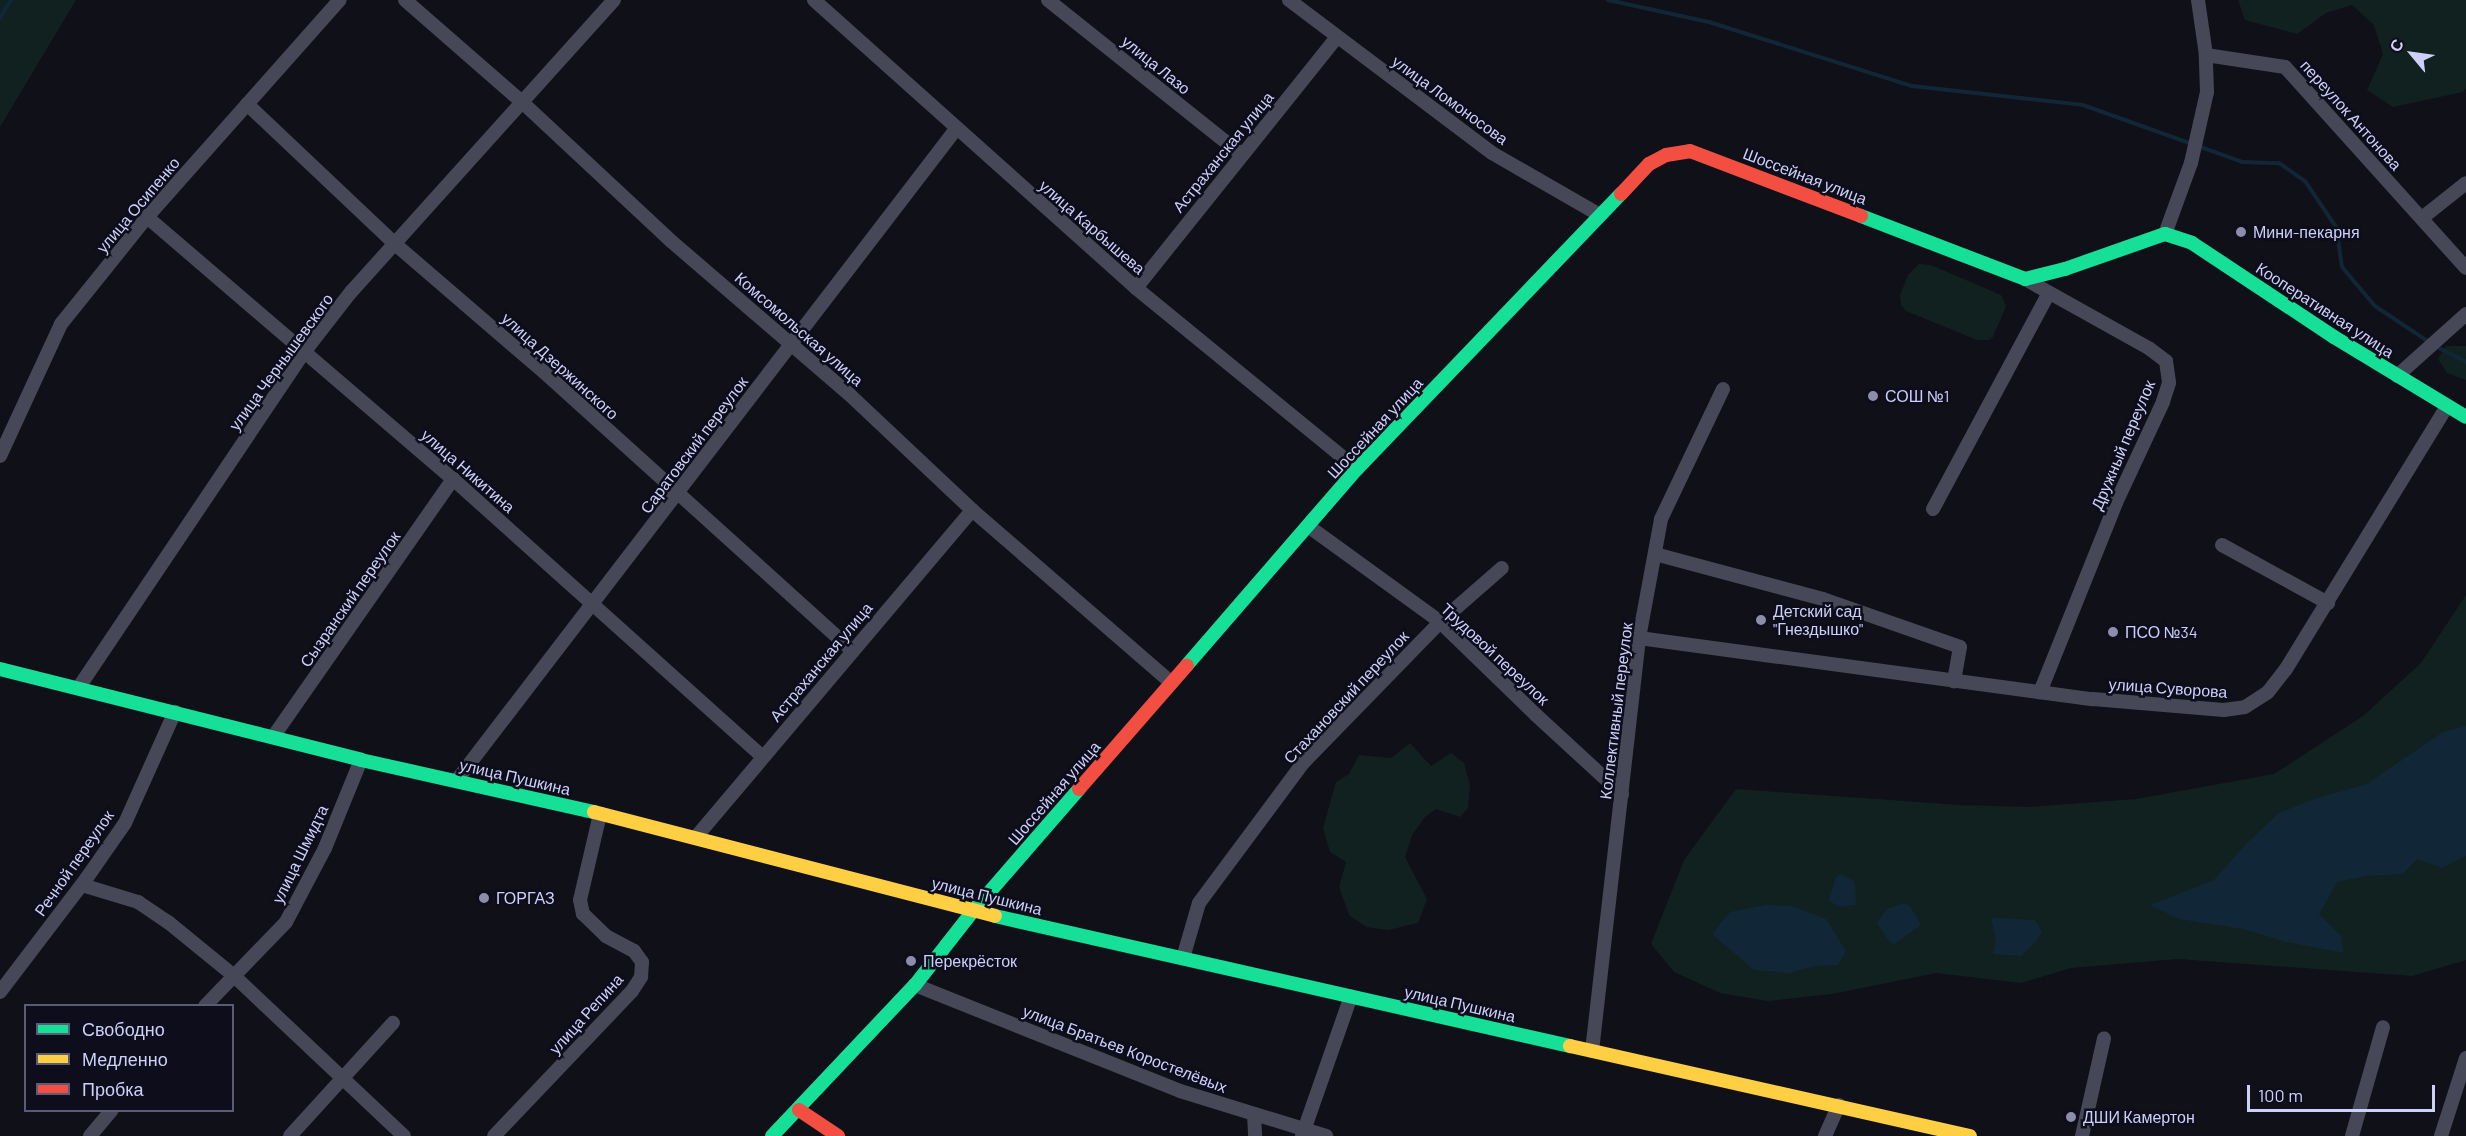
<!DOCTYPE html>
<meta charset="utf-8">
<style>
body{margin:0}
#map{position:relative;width:2466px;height:1136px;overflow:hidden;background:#101018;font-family:Barlow,sans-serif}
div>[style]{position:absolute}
.green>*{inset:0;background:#11211f}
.water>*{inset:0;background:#112738}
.stream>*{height:4px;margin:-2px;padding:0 2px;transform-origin:2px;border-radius:2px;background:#112738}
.street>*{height:14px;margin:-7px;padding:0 7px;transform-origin:7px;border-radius:7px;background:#464858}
.fast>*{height:14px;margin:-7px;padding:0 7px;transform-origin:7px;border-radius:7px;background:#16e098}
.slow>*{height:14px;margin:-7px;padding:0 7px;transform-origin:7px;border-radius:7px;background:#ffcf43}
.jam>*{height:14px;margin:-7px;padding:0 7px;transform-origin:7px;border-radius:7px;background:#f24e42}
.dots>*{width:16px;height:16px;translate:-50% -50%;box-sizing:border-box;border:3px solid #0d0d1b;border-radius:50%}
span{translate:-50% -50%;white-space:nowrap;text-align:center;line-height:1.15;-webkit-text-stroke:5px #0d0d1b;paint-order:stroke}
.street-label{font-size:16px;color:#cdd0f9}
.poi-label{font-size:16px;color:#cdd0f9}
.left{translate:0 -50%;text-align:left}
.legend{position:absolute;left:24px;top:1004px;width:210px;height:108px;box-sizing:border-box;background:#0d0d1b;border:2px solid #5a5b74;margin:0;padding:8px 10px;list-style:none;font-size:18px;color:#cdd0f9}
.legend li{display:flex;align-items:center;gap:12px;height:30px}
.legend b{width:30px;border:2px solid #5a5b74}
.north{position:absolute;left:2382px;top:24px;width:60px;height:60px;-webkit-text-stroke:4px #0d0d1b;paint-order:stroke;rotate:299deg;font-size:16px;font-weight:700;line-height:24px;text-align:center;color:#cdd0f9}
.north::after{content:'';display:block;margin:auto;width:21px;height:27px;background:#cdd0f9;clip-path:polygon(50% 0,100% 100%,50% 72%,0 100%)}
.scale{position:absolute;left:2247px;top:1085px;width:188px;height:27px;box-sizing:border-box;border:3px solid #cdd0f9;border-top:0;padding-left:8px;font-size:18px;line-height:21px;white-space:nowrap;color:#cdd0f9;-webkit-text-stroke:4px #0d0d1b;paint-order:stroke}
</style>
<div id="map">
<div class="green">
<div style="clip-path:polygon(0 0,76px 0,0 127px)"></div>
<div style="clip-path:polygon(2238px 0,2466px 0,2466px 88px,2463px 92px,2393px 107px,2367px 90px,2383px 54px,2374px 25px,2352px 5px,2326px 13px,2297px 34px,2245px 20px)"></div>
<div style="clip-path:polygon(1919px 264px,1931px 265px,2001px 295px,2006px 306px,1993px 337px,1989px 340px,1977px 340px,1906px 311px,1901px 305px,1900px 295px,1908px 275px)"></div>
<div style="clip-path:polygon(2446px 346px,2466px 346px,2466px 380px,2447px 373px,2438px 359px)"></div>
<div style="clip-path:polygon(2466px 595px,2466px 960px,2412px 976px,2178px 959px,2071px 968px,2021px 983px,1936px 973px,1832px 994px,1768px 1001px,1720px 993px,1674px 972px,1651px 944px,1684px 860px,1736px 789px,1960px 805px,2030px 807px,2136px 799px,2274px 774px,2363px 716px,2421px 663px)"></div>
<div style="clip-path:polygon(1410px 743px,1431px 766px,1451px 753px,1464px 763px,1470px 785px,1468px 808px,1460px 817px,1436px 809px,1425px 817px,1412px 835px,1405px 857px,1427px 899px,1418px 923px,1388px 930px,1366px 927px,1349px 915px,1339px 887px,1346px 862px,1330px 852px,1323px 828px,1336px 782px,1349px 774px,1359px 755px,1391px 758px)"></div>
</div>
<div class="water">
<div style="clip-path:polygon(2466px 726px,2466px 856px,2442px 868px,2417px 859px,2402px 874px,2366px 876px,2337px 882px,2319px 914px,2341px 936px,2344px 953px,2287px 942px,2243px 929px,2179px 919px,2150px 905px,2214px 880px,2247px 843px,2279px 813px,2314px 799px,2367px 784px,2443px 732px)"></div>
<div style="clip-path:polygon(1842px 874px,1855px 882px,1856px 905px,1840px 907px,1829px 901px,1836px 877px)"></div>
<div style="clip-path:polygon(1904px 903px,1910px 906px,1921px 925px,1894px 944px,1889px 941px,1877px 923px,1887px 909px)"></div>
<div style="clip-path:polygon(1766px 905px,1792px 906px,1826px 919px,1846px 951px,1838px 965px,1815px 966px,1788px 973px,1754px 970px,1712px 934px,1730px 912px)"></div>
<div style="clip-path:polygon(1995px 918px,2035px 920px,2042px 931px,2038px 939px,2021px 956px,1993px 954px,1996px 939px,1991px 919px)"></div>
</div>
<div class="stream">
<div style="left:1608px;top:0;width:103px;rotate:12.3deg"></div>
<div style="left:1709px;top:22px;width:213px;rotate:17.5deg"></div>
<div style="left:1912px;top:86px;width:172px;rotate:6.3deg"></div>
<div style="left:2083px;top:105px;width:169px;rotate:19.7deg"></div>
<div style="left:2242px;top:162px;width:37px;rotate:2deg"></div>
<div style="left:2279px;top:163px;width:32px;rotate:35deg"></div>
<div style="left:2305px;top:181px;width:55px;rotate:56deg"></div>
<div style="left:2336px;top:227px;width:40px;rotate:81.5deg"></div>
<div style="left:2342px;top:267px;width:51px;rotate:49.8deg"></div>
<div style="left:2375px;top:306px;width:65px;rotate:33.7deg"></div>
<div style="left:0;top:18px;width:21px;rotate:-59deg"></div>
<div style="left:2435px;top:346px;width:35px;rotate:27deg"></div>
</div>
<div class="street">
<div style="left:405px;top:0;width:155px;rotate:41.1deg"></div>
<div style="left:522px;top:102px;width:204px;rotate:43deg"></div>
<div style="left:671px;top:241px;width:236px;rotate:40.7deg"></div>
<div style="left:850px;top:395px;width:168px;rotate:43.3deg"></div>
<div style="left:972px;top:510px;width:264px;rotate:40.9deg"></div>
<div style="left:814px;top:0;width:432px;rotate:41.8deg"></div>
<div style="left:1136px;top:288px;width:286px;rotate:39.3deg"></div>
<div style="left:1048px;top:0;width:248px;rotate:38.6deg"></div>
<div style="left:1289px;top:0;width:254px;rotate:37deg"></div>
<div style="left:1492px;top:153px;width:125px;rotate:29.9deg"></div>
<div style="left:2206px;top:55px;width:80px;rotate:8.6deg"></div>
<div style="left:2285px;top:67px;width:270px;rotate:48deg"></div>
<div style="left:247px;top:104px;width:204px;rotate:43.4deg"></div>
<div style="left:395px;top:244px;width:196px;rotate:40.7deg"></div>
<div style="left:544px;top:372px;width:415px;rotate:42.1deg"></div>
<div style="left:147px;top:217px;width:403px;rotate:40.6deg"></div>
<div style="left:453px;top:479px;width:415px;rotate:41.9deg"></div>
<div style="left:2422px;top:218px;width:56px;rotate:-38.5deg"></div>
<div style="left:2165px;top:234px;width:76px;rotate:-69.9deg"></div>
<div style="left:2191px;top:163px;width:73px;rotate:-77.3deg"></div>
<div style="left:2207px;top:92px;width:37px;rotate:-92deg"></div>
<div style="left:2206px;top:55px;width:56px;rotate:-98.3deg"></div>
<div style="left:2025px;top:279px;width:143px;rotate:29.2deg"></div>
<div style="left:2150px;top:349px;width:20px;rotate:37deg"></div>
<div style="left:2166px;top:361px;width:22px;rotate:82deg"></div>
<div style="left:2169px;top:383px;width:20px;rotate:108deg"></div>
<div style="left:2163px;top:402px;width:111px;rotate:115deg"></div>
<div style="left:2116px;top:503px;width:204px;rotate:111.9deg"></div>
<div style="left:1136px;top:288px;width:322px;rotate:-51.3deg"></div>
<div style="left:2397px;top:376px;width:93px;rotate:-41.9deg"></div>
<div style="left:0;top:456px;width:145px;rotate:-65.2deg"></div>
<div style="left:61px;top:324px;width:137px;rotate:-51.2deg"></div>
<div style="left:147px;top:217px;width:290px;rotate:-48.4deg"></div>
<div style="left:1933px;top:509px;width:245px;rotate:-61.8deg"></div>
<div style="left:1308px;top:526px;width:160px;rotate:35.9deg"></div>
<div style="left:1438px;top:620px;width:136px;rotate:44.1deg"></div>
<div style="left:1536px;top:715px;width:117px;rotate:42.6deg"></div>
<div style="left:2222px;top:545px;width:121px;rotate:28.7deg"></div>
<div style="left:1655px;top:554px;width:174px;rotate:15deg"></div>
<div style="left:1823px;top:599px;width:145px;rotate:19.3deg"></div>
<div style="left:1960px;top:647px;width:35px;rotate:100deg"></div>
<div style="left:1639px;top:638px;width:458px;rotate:7.7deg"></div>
<div style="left:2093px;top:699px;width:131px;rotate:4.8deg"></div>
<div style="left:2224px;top:710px;width:21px;rotate:-8deg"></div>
<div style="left:2245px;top:707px;width:27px;rotate:-33deg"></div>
<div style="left:2268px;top:692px;width:29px;rotate:-52deg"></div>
<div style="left:2286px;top:669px;width:308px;rotate:-58.5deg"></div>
<div style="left:79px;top:687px;width:405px;rotate:-56.1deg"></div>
<div style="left:305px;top:351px;width:75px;rotate:-52.1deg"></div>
<div style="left:351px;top:292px;width:393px;rotate:-48deg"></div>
<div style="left:273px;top:737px;width:315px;rotate:-55.1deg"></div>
<div style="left:457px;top:780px;width:820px;rotate:-52.53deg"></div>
<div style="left:696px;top:837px;width:428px;rotate:-49.8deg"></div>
<div style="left:82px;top:885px;width:59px;rotate:16.9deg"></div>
<div style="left:138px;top:902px;width:36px;rotate:34deg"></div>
<div style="left:168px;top:922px;width:84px;rotate:39.2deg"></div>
<div style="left:233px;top:975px;width:235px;rotate:43.3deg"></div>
<div style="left:1183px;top:958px;width:57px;rotate:-73.8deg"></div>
<div style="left:1199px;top:903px;width:174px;rotate:-53.4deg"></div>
<div style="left:1303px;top:763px;width:197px;rotate:-45.8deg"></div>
<div style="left:1440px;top:622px;width:82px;rotate:-41.1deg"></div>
<div style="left:915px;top:985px;width:285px;rotate:21.8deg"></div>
<div style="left:1180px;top:1091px;width:153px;rotate:17.1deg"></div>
<div style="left:0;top:992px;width:142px;rotate:-52.7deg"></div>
<div style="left:86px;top:879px;width:68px;rotate:-55.1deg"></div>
<div style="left:125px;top:823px;width:122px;rotate:-65.8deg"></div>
<div style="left:205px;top:1006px;width:117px;rotate:-46deg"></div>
<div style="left:286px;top:922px;width:84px;rotate:-62.2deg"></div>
<div style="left:325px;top:848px;width:95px;rotate:-67.8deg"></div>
<div style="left:1592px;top:1051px;width:416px;rotate:-83.5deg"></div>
<div style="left:1639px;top:638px;width:121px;rotate:-79.5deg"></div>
<div style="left:1661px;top:519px;width:144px;rotate:-64.5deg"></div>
<div style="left:1254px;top:1114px;width:22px;rotate:87deg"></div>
<div style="left:90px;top:1136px;width:34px;rotate:-50deg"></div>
<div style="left:290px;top:1136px;width:153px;rotate:-47.7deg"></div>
<div style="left:494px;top:1136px;width:200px;rotate:-46.4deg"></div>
<div style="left:632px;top:991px;width:17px;rotate:-57deg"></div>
<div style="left:641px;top:977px;width:15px;rotate:-86deg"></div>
<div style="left:642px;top:962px;width:14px;rotate:-126deg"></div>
<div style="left:634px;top:951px;width:32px;rotate:-152deg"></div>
<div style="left:606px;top:936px;width:32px;rotate:-136deg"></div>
<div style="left:583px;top:914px;width:14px;rotate:-102deg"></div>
<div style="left:580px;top:900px;width:88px;rotate:-76.9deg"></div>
<div style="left:1302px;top:1136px;width:148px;rotate:-70.7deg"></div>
<div style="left:1825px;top:1136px;width:34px;rotate:-66deg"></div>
<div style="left:2082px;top:1136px;width:100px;rotate:-77.3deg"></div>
<div style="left:2352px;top:1136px;width:113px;rotate:-74.1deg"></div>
<div style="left:2441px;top:1136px;width:82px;rotate:-72.2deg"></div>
</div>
<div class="fast">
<div style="left:1861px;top:216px;width:176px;rotate:21deg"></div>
<div style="left:2025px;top:279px;width:41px;rotate:-14deg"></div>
<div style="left:2065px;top:269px;width:106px;rotate:-19.3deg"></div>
<div style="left:2165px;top:234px;width:28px;rotate:18deg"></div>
<div style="left:2192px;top:243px;width:170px;rotate:33.5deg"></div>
<div style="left:2334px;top:337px;width:154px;rotate:31.2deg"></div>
<div style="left:1187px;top:665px;width:259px;rotate:-49.1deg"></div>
<div style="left:1357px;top:469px;width:381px;rotate:-46.2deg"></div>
<div style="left:0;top:669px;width:372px;rotate:14.1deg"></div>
<div style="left:361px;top:760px;width:239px;rotate:12.6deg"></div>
<div style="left:995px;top:916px;width:590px;rotate:12.74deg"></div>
<div style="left:772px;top:1136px;width:208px;rotate:-46.6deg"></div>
<div style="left:915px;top:985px;width:94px;rotate:-51.9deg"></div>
<div style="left:973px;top:911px;width:162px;rotate:-49deg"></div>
</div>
<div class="slow">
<div style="left:594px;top:812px;width:414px;rotate:14.5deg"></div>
<div style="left:1570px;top:1046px;width:410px;rotate:12.7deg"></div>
</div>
<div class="jam">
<div style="left:1621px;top:194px;width:41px;rotate:-47deg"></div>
<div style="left:1649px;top:164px;width:19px;rotate:-28deg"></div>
<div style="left:1666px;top:155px;width:24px;rotate:-9deg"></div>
<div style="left:1690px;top:151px;width:183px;rotate:20.8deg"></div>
<div style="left:1079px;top:789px;width:164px;rotate:-48.9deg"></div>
<div style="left:799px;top:1110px;width:47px;rotate:33.7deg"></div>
</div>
<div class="dots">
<div style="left:2241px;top:232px;background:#8b8daa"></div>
<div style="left:1873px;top:396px;background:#8b8daa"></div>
<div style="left:1761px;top:620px;background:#8b8daa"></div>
<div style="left:2113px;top:632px;background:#8b8daa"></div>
<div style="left:484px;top:898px;background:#8b8daa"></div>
<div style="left:911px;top:961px;background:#8b8daa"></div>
<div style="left:2071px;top:1117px;background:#8b8daa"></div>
</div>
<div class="street-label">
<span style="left:1156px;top:65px;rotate:39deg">улица Лазо</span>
<span style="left:1450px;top:100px;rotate:36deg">улица Ломоносова</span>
<span style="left:2351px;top:115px;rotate:48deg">переулок Антонова</span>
<span style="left:1223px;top:152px;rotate:-51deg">Астраханская улица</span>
<span style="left:1805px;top:176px;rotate:21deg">Шоссейная улица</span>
<span style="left:138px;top:205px;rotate:-50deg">улица Осипенко</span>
<span style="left:1092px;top:227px;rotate:41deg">улица Карбышева</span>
<span style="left:2325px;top:310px;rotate:33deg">Кооперативная улица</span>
<span style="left:799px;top:329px;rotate:41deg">Комсомольская улица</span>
<span style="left:281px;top:362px;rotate:-54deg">улица Чернышевского</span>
<span style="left:560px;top:366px;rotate:42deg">улица Дзержинского</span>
<span style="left:1375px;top:428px;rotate:-47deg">Шоссейная улица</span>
<span style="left:694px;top:445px;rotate:-53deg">Саратовский переулок</span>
<span style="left:2123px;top:445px;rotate:-67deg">Дружный переулок</span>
<span style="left:468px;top:471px;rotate:41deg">улица Никитина</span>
<span style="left:350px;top:599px;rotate:-55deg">Сызранский переулок</span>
<span style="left:1495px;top:654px;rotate:43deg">Трудовой переулок</span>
<span style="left:821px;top:662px;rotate:-50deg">Астраханская улица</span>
<span style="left:2168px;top:688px;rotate:4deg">улица Суворова</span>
<span style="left:1346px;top:697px;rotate:-47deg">Стахановский переулок</span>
<span style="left:1616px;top:711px;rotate:-83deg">Коллективный переулок</span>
<span style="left:515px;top:777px;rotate:13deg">улица Пушкина</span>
<span style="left:1054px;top:793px;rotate:-49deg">Шоссейная улица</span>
<span style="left:300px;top:854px;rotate:-64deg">улица Шмидта</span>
<span style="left:74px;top:863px;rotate:-55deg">Речной переулок</span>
<span style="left:987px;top:896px;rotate:14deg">улица Пушкина</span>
<span style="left:1460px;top:1004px;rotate:13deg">улица Пушкина</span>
<span style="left:586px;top:1014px;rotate:-48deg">улица Репина</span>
<span style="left:1125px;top:1049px;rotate:21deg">улица Братьев Коростелёвых</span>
</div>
<div class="poi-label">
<span class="left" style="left:2253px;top:232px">Мини-пекарня</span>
<span class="left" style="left:1885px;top:396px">СОШ №1</span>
<span class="left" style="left:1773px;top:620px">Детский сад<br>"Гнездышко"</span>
<span class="left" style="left:2125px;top:632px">ПСО №34</span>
<span class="left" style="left:496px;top:898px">ГОРГАЗ</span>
<span class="left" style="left:923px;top:961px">Перекрёсток</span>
<span class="left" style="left:2083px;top:1117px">ДШИ Камертон</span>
</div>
<ul class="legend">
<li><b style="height:8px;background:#16e098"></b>Свободно</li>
<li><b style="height:8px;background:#ffcf43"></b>Медленно</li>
<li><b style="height:8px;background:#f24e42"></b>Пробка</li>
</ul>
<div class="north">С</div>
<div class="scale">100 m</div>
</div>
